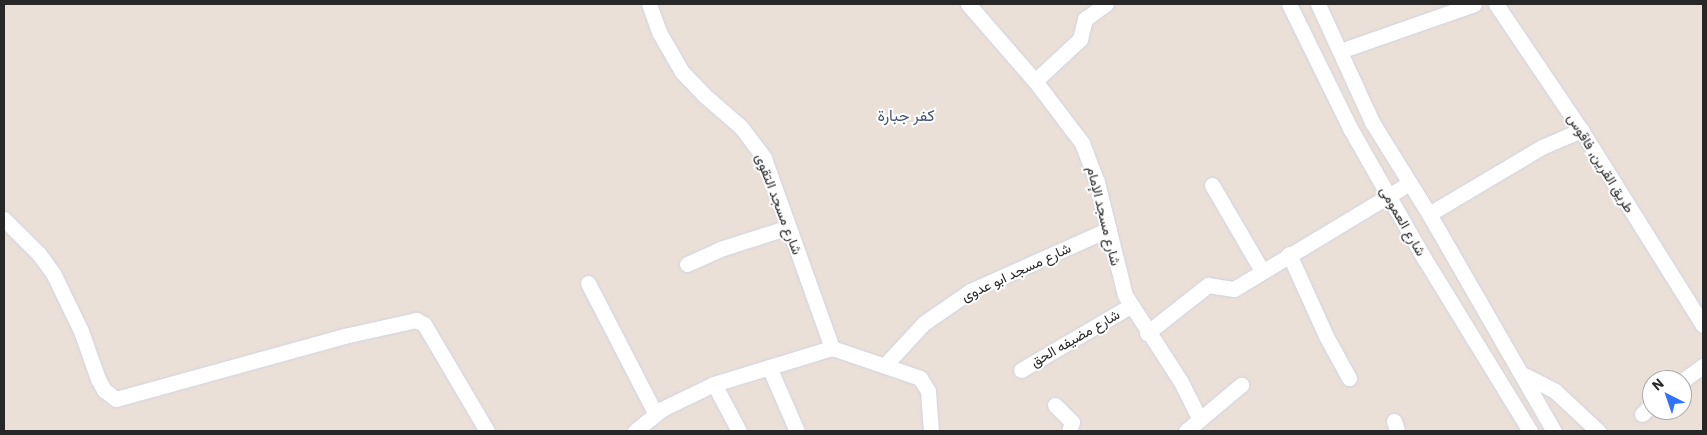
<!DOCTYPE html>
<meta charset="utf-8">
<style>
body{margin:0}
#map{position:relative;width:1707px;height:435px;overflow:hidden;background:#ebe0d8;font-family:"IBM Plex Sans",Vazirmatn,sans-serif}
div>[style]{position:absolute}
.roads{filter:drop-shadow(0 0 1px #cdd3e1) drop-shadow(0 0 1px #cdd3e1)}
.minor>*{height:15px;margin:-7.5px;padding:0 7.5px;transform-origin:7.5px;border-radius:7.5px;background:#fff}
span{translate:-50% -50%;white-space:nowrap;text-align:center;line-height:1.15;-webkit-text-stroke:4px #fff;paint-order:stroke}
.street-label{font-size:14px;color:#272727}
.quarter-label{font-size:16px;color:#475678}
.frame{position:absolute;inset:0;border:5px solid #272727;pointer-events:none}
.north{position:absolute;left:1642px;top:370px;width:50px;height:50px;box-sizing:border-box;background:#fff;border:1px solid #a9a9a9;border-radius:50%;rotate:319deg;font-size:14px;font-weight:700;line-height:20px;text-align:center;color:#272727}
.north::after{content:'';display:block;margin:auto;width:18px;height:22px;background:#3071ff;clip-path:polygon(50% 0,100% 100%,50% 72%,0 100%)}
</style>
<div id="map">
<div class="roads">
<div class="minor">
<div style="left:649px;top:4px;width:30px;rotate:70deg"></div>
<div style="left:659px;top:32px;width:46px;rotate:60.1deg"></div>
<div style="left:682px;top:72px;width:32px;rotate:46deg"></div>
<div style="left:704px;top:95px;width:49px;rotate:40.9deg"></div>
<div style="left:741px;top:127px;width:39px;rotate:53deg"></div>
<div style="left:764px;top:158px;width:202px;rotate:70.3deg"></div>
<div style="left:968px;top:4px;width:102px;rotate:49deg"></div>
<div style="left:1035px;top:81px;width:78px;rotate:52.8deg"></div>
<div style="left:1082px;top:143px;width:42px;rotate:69deg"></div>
<div style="left:1097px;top:182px;width:116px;rotate:76.1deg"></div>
<div style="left:1125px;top:295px;width:103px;rotate:57.2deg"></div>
<div style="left:1181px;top:382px;width:40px;rotate:63.4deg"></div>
<div style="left:1289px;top:4px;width:138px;rotate:63.8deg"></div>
<div style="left:1350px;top:128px;width:150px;rotate:60.4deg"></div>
<div style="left:1424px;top:258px;width:203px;rotate:58.5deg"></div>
<div style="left:1318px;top:4px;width:130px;rotate:65.4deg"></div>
<div style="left:1372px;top:122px;width:108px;rotate:58.2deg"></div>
<div style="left:1429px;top:214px;width:250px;rotate:60.1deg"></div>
<div style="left:1496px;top:4px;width:152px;rotate:56deg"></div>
<div style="left:1581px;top:130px;width:230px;rotate:58deg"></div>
<div style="left:1340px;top:51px;width:142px;rotate:-19.3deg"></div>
<div style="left:1035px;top:81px;width:62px;rotate:-43deg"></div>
<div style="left:1080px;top:39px;width:21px;rotate:-76deg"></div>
<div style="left:1085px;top:19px;width:26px;rotate:-36deg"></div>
<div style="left:1212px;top:185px;width:99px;rotate:59.8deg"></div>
<div style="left:1429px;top:214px;width:131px;rotate:-30.7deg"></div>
<div style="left:1542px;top:147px;width:43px;rotate:-23.6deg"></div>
<div style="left:4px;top:219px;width:49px;rotate:45deg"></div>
<div style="left:39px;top:254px;width:24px;rotate:54deg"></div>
<div style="left:53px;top:273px;width:64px;rotate:64.2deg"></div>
<div style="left:81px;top:331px;width:51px;rotate:70.5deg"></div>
<div style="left:98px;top:379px;width:13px;rotate:61deg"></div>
<div style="left:104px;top:390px;width:15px;rotate:37deg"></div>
<div style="left:116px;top:399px;width:237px;rotate:-15.4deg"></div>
<div style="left:344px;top:336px;width:74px;rotate:-12.5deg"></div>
<div style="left:416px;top:320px;width:9px;rotate:27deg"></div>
<div style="left:424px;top:324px;width:124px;rotate:59.5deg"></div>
<div style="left:1289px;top:254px;width:90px;rotate:65.7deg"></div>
<div style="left:1326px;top:336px;width:48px;rotate:61.3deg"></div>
<div style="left:687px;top:264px;width:36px;rotate:-24deg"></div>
<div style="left:720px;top:249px;width:72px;rotate:-17.7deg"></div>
<div style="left:588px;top:283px;width:146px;rotate:62.7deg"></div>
<div style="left:1147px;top:333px;width:78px;rotate:-38.2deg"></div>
<div style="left:1208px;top:285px;width:26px;rotate:9deg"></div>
<div style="left:1234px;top:289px;width:205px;rotate:-31.1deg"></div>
<div style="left:885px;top:365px;width:57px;rotate:-47.1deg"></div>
<div style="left:924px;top:323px;width:56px;rotate:-34.8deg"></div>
<div style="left:970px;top:291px;width:152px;rotate:-24deg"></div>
<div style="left:769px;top:367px;width:70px;rotate:66.4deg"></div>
<div style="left:1021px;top:370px;width:126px;rotate:-30.4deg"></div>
<div style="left:1522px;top:374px;width:37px;rotate:27deg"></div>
<div style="left:1555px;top:391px;width:59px;rotate:42.9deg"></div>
<div style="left:1682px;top:381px;width:26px;rotate:-36deg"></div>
<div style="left:714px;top:384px;width:53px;rotate:62deg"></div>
<div style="left:1055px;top:405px;width:24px;rotate:45deg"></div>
<div style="left:1072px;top:422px;width:9px;rotate:108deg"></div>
<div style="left:1642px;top:414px;width:13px;rotate:-42deg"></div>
<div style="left:1394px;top:421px;width:10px;rotate:73deg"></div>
<div style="left:635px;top:431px;width:35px;rotate:-39deg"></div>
<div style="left:662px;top:409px;width:58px;rotate:-25.7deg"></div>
<div style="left:714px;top:384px;width:123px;rotate:-17deg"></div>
<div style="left:832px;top:348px;width:93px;rotate:18.8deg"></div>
<div style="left:920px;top:378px;width:15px;rotate:58deg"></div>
<div style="left:928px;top:391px;width:40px;rotate:85.7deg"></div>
<div style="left:1186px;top:431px;width:72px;rotate:-39.9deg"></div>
</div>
</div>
<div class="street-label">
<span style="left:1601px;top:163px;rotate:58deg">طريق القرين, فاقوس</span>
<span style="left:779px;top:204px;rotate:69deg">شارع مسجد التقوى</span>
<span style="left:1104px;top:216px;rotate:76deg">شارع مسجد الإمام</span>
<span style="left:1403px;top:221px;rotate:60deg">شارع العمومى</span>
<span style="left:1016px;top:272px;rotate:-25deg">شارع مسجد ابو عدوى</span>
<span style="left:1075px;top:338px;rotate:-30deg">شارع مضيفه الحق</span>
</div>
<div class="quarter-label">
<span style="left:906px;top:115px">كفر جبارة</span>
</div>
<div class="frame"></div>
<div class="north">N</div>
</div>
